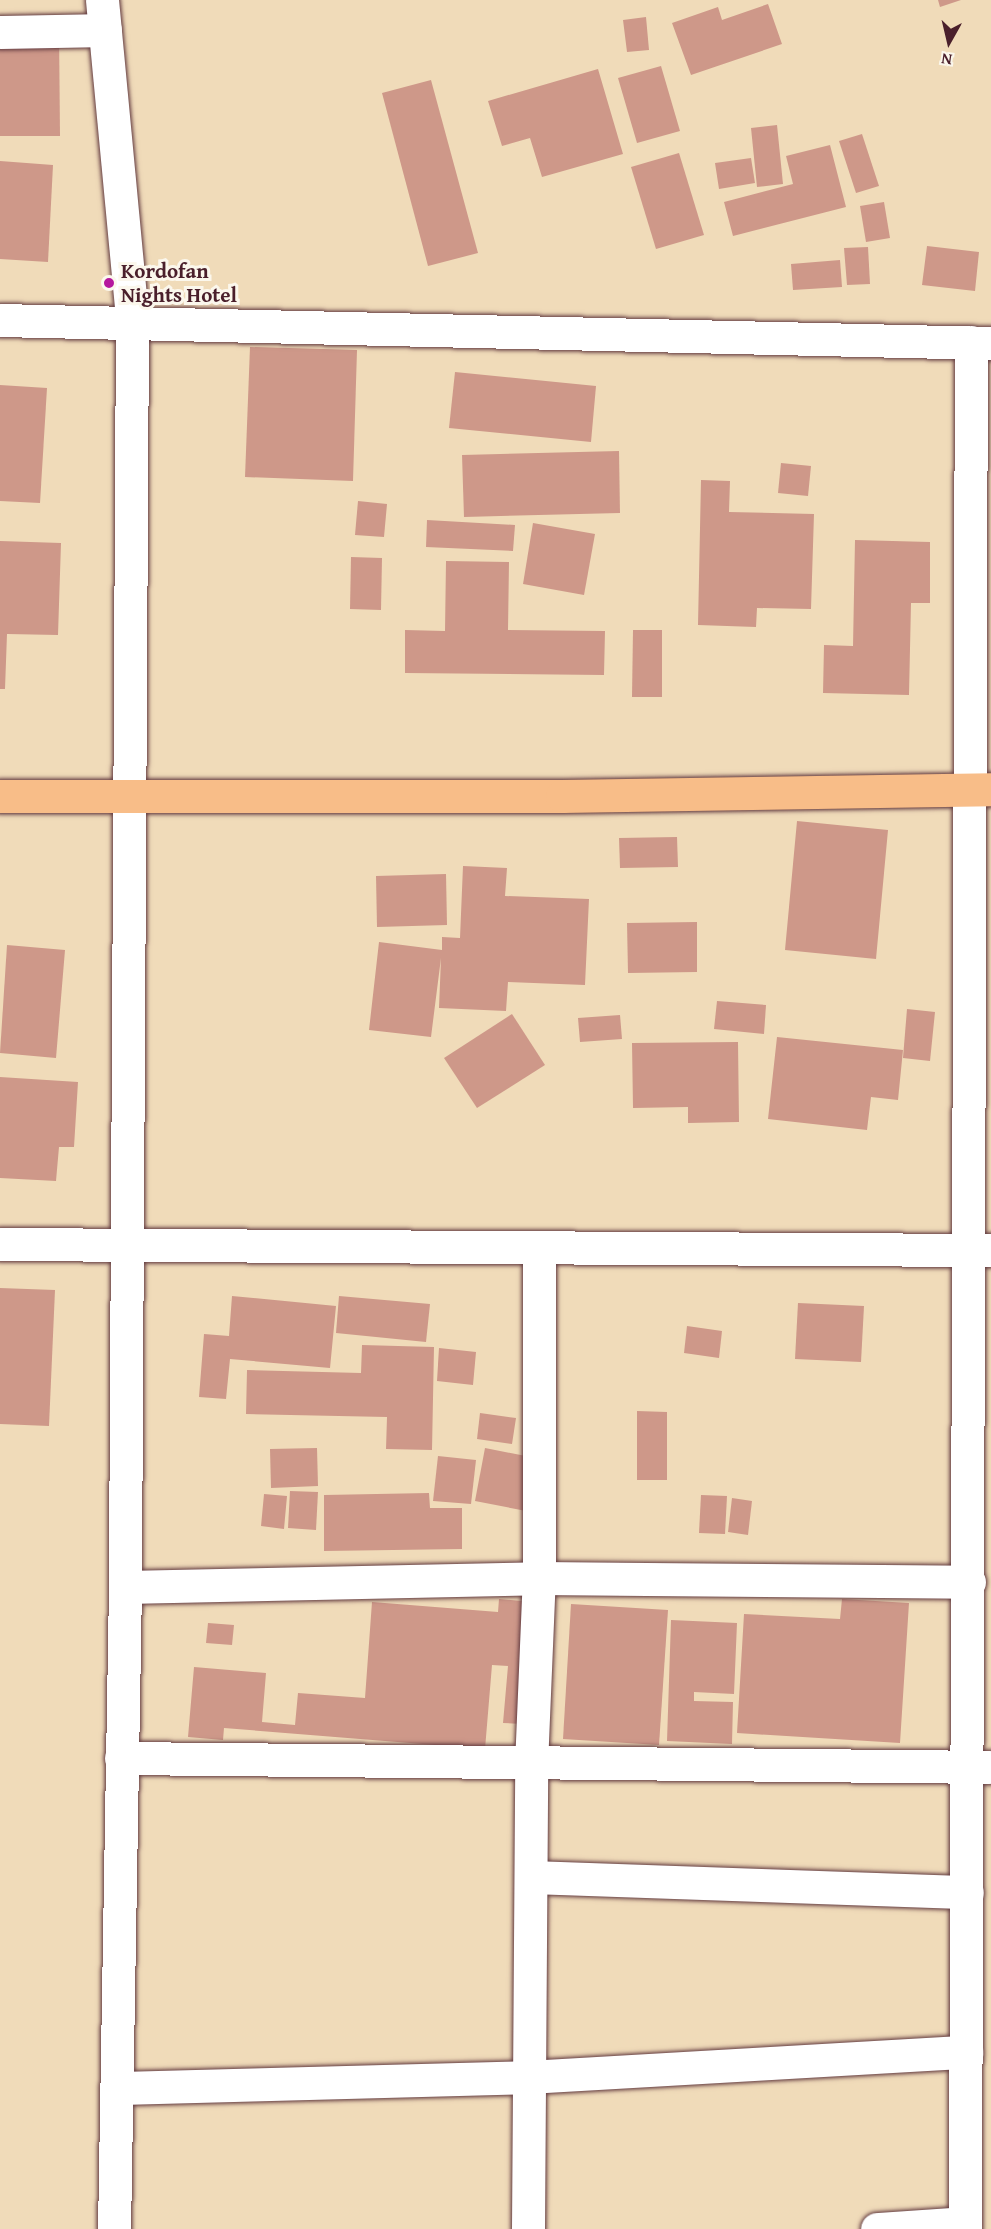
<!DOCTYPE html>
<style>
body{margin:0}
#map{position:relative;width:991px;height:2229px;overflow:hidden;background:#f0dbb9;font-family:"Gentium Book Plus",serif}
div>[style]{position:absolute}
.building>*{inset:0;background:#ce9889}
.roads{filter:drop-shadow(0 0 2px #633b40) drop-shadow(0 0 2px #633b40)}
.minor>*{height:33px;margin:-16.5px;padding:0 16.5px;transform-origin:16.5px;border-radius:16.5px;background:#fff}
.tertiary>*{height:33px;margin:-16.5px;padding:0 16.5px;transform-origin:16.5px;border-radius:16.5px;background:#fff}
.primary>*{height:33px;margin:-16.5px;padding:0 16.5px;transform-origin:16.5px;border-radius:16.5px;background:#f8bd88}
.dots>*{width:16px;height:16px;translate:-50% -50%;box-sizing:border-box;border:3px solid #fbf7ec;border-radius:50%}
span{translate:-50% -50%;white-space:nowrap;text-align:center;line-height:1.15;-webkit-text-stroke:6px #fbf7ec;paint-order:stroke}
.poi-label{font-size:21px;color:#4a1f2b;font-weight:700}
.left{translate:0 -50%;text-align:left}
.north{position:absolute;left:919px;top:12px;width:60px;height:60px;-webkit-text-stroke:4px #fbf7ec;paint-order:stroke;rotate:188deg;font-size:16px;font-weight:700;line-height:24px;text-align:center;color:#4a1f2b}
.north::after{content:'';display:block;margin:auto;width:21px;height:27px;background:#4a1f2b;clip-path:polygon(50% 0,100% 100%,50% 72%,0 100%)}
</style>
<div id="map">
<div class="building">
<div style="clip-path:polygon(938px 0,961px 0,940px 7px)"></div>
<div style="clip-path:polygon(768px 4px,782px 44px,691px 75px,672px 23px,718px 7px,722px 20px)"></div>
<div style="clip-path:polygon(646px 17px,649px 50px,627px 52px,623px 20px)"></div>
<div style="clip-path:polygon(0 29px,59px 29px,60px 136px,0 136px)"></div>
<div style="clip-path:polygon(661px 66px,680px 131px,637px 143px,618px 78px)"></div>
<div style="clip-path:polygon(598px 69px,623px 154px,542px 177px,530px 138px,502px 146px,488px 101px)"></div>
<div style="clip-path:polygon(431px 80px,478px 253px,428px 266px,382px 93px)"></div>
<div style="clip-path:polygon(777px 125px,783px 184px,757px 187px,751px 128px)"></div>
<div style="clip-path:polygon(862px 134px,879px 186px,856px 193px,839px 141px)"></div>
<div style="clip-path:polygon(830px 145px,846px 207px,733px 236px,724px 202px,793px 184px,786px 156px)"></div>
<div style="clip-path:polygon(679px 153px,704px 235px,656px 249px,631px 167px)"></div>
<div style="clip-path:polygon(751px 158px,755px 183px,719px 189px,715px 163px)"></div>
<div style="clip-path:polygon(0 161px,53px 165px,48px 262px,0 259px)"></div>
<div style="clip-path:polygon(884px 202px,890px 238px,866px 242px,860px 206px)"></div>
<div style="clip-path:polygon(927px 246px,979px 252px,975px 291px,922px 285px)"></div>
<div style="clip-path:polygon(868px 247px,870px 284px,847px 285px,844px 248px)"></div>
<div style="clip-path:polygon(840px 260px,842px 287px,793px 290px,791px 264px)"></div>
<div style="clip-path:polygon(250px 347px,357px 350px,353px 481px,245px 477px)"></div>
<div style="clip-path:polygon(455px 372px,596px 386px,591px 442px,449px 428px)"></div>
<div style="clip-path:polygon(0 385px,47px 388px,40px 503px,0 501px)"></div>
<div style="clip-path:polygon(619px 451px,620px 513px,464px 517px,462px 455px)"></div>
<div style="clip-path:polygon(781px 463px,811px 466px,808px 496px,778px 493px)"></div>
<div style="clip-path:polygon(701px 480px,730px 481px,729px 512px,814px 514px,811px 609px,757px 608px,756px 627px,698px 625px)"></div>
<div style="clip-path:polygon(358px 501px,387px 504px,384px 537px,355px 535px)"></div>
<div style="clip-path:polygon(427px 520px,515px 525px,513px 551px,426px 547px)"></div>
<div style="clip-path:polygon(533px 523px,595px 534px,584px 595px,523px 584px)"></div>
<div style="clip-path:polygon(855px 540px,930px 542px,930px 603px,911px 603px,909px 695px,823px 693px,824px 645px,853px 646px)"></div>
<div style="clip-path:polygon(0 541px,61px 543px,58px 635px,7px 634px,5px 689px,0 689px)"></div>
<div style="clip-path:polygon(351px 557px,382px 558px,381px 610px,350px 609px)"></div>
<div style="clip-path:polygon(446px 561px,509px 562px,508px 630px,605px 631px,604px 675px,405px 673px,405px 630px,445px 631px)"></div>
<div style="clip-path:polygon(633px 630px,662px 630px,662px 697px,632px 697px)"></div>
<div style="clip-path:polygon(797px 821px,888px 830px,876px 959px,785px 950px)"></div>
<div style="clip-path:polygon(677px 837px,678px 867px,620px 868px,619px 838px)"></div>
<div style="clip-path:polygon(463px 866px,507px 868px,505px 896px,589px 899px,585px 985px,508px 982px,506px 1011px,439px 1008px,441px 958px,431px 1037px,369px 1030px,379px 942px,442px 950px,442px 937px,460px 938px)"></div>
<div style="clip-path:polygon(446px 874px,447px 925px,377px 927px,376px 876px)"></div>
<div style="clip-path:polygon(697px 922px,697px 972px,628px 973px,627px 923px)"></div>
<div style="clip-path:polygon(7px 945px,65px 950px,56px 1058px,0 1053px)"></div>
<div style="clip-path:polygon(717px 1001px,766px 1005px,764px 1034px,714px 1029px)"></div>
<div style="clip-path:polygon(907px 1009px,935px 1012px,930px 1061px,903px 1058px)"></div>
<div style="clip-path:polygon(512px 1014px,545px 1065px,477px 1108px,444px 1058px)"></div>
<div style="clip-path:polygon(620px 1015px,622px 1039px,580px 1042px,578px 1018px)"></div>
<div style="clip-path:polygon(777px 1037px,903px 1050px,898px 1100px,871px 1097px,867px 1130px,768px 1119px)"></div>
<div style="clip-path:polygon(738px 1042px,739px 1122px,688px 1123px,688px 1107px,633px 1108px,632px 1043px)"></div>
<div style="clip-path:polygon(0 1077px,78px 1082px,74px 1147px,59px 1147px,56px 1181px,0 1178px)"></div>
<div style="clip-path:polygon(0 1288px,55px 1290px,49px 1426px,0 1424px)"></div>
<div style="clip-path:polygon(232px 1296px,336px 1306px,330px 1368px,230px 1359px,226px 1399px,199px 1397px,204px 1334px,229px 1336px)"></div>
<div style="clip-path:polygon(339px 1296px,430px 1304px,426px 1342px,336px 1333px)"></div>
<div style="clip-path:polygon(798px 1303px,864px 1306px,861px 1362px,795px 1359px)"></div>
<div style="clip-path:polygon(687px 1326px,722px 1331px,719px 1358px,684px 1353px)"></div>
<div style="clip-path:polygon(362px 1345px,434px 1347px,432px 1450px,386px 1449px,387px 1417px,246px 1414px,247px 1370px,361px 1373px)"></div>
<div style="clip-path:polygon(439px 1348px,476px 1352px,473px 1385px,437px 1381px)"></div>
<div style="clip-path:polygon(637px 1411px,667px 1412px,667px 1480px,637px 1480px)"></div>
<div style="clip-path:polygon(480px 1413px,516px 1418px,512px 1444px,477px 1439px)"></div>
<div style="clip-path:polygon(317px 1448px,318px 1486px,271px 1488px,270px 1449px)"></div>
<div style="clip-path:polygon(485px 1448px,536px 1458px,526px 1511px,475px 1501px)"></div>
<div style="clip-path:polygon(438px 1456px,476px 1460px,471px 1504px,433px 1501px)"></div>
<div style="clip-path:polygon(290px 1491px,318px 1492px,316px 1530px,288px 1528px)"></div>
<div style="clip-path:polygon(429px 1493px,430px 1508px,462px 1508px,462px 1549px,324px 1551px,324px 1495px)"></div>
<div style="clip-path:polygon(264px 1494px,287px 1496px,284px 1529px,261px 1526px)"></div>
<div style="clip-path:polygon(701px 1495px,727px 1496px,725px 1534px,699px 1533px)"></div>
<div style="clip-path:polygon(732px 1498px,752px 1501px,748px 1535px,728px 1532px)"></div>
<div style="clip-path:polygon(499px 1599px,532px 1602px,522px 1724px,503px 1723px,508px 1666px,492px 1665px,485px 1749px,224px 1728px,223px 1740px,188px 1737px,194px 1667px,266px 1673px,262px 1722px,295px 1725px,298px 1693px,365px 1698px,372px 1602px,498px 1612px)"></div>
<div style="clip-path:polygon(842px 1599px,909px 1603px,900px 1743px,737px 1733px,744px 1614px,840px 1619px)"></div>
<div style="clip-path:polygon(571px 1604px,668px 1610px,659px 1745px,563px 1739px)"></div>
<div style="clip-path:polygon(671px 1620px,737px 1623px,734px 1694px,694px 1692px,694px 1701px,733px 1702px,732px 1744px,667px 1741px)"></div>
<div style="clip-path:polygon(208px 1623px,234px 1625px,232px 1645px,206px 1643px)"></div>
</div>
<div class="roads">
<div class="minor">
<div style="left:102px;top:0;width:321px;rotate:84.6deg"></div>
<div style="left:132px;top:320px;width:1267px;rotate:90.32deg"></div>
<div style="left:125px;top:1587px;width:642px;rotate:90.98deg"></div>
<div style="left:0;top:32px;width:105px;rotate:-1.1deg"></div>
<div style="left:0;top:320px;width:991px;rotate:1.33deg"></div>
<div style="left:125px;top:1587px;width:414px;rotate:-1.2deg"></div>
<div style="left:539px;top:1578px;width:430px;rotate:0.5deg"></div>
<div style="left:121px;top:1758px;width:868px;rotate:0.59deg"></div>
<div style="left:533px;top:1877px;width:434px;rotate:2deg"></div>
<div style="left:118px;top:2088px;width:409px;rotate:-1.5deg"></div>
<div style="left:527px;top:2077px;width:440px;rotate:-3.3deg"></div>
<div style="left:528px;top:2229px;width:464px;rotate:-89.6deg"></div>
<div style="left:531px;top:1765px;width:187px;rotate:-87.6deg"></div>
<div style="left:539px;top:1578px;width:329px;rotate:-90deg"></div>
<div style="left:877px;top:2229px;width:88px;rotate:-3.9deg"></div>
<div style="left:965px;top:2229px;width:1887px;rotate:-89.82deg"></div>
</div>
<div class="tertiary">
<div style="left:0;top:1244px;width:991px;rotate:0.35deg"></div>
</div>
<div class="primary">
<div style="left:0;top:796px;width:562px"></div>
<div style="left:562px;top:796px;width:429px;rotate:-0.9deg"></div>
</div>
</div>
<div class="dots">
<div style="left:109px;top:283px;background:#b5179e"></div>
</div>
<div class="poi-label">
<span class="left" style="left:121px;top:283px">Kordofan<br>Nights Hotel</span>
</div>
<div class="north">N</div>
</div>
